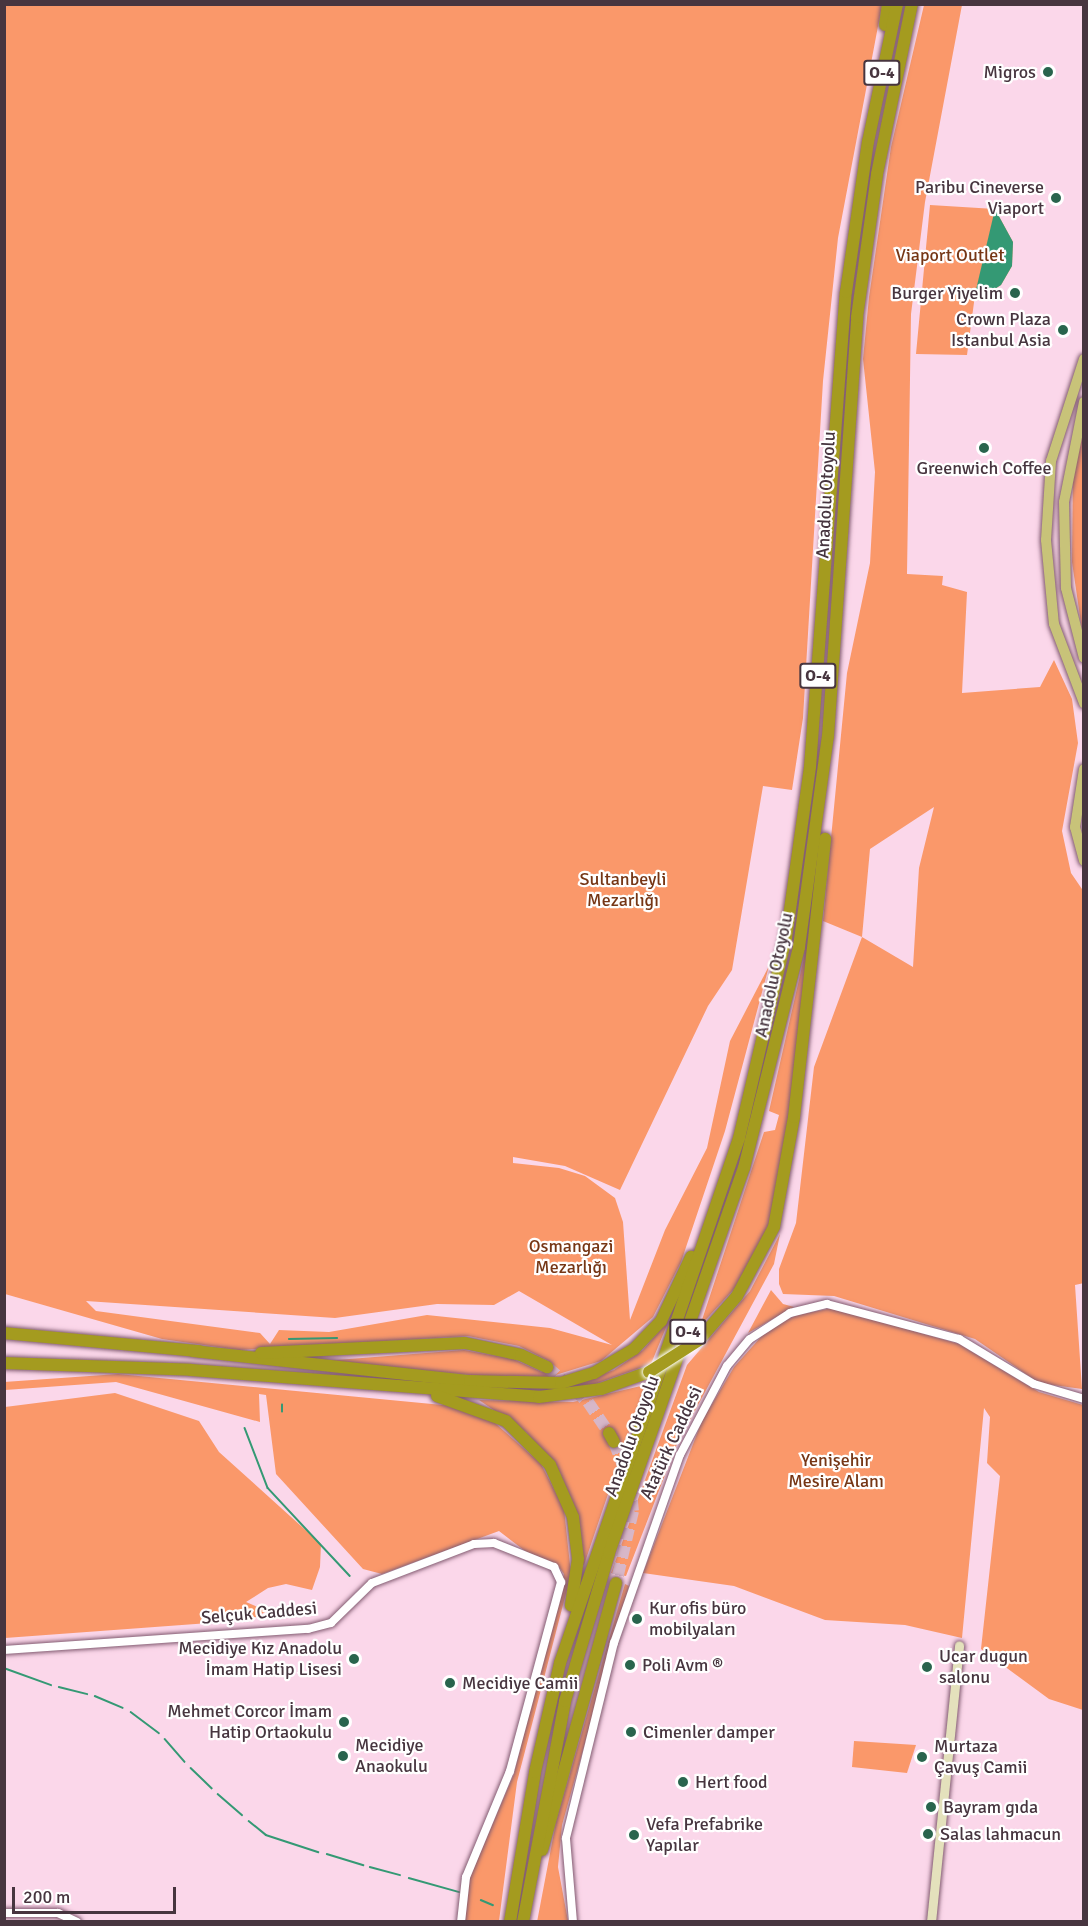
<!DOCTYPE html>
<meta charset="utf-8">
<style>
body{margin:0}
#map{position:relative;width:1088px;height:1926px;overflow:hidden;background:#fbd7ea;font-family:Signika,sans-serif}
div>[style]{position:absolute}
.green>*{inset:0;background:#fa986a}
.water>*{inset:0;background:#349974}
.stream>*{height:1.5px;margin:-0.75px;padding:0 0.75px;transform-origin:0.75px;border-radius:0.75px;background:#349974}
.motorway-tunnel>*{height:12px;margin-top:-6px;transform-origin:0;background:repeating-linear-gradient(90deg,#d7b7c8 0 12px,transparent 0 18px)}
.roads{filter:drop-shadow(0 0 2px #825b71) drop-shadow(0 0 2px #825b71)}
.tertiary>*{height:8px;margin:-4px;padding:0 4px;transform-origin:4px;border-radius:4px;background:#fff}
.secondary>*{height:9px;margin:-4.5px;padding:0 4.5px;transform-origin:4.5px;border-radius:4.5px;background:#e4e1bc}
.primary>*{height:10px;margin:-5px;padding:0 5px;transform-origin:5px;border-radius:5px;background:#c8c379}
.motorway>*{height:12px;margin:-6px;padding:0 6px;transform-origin:6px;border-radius:6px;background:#a49b1f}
.bridges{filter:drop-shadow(0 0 2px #fff) drop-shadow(0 0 2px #fff)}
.motorway-bridge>*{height:12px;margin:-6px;padding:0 6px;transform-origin:6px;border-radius:6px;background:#a49b1f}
.dots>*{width:16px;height:16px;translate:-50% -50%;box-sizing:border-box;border:3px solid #fff;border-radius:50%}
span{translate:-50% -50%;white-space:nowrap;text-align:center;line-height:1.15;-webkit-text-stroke:4.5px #fff;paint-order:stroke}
.shield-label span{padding:2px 4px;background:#fff;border:2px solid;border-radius:4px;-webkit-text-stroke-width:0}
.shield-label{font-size:16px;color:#47353f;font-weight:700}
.poi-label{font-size:18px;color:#47353f}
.right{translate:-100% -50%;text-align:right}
.left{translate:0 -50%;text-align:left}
.park-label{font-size:18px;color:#763615}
.street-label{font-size:18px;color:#47353f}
.frame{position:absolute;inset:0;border:6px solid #47353f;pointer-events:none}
.scale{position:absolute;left:12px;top:1887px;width:164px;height:27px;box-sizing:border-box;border:3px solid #47353f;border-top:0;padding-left:8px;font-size:18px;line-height:21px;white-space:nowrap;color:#47353f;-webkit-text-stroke:4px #fff;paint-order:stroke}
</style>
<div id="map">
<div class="green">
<div style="clip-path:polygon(evenodd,4px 5px,882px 5px,838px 238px,823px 381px,803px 718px,792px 790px,763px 786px,732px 970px,708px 1006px,620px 1190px,565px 1166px,513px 1157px,513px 1163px,559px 1168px,585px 1176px,615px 1198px,623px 1222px,630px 1320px,665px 1230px,707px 1148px,730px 1041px,769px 966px,725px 1131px,681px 1262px,653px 1317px,601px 1361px,549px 1377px,482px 1376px,324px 1361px,464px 1350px,513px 1359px,542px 1372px,549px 1361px,519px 1346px,468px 1336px,239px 1350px,162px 1339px,5px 1294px,4px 5px,519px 1291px,612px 1345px,550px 1328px,427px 1315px,329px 1332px,279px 1330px,270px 1344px,260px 1333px,96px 1311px,86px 1301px,335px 1318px,437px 1304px,494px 1305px,519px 1291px)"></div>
<div style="clip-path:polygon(evenodd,924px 5px,962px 5px,925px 202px,911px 314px,907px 574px,943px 576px,942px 585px,967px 592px,962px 693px,1040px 687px,1054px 660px,1072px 699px,1078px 743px,1062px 831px,1071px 873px,1084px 892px,1084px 1283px,1075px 1285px,1082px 1389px,1039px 1383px,975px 1339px,834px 1296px,783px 1294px,779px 1284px,779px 1269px,796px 1223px,814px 1067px,862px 937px,823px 921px,847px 673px,870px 563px,875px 472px,863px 359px,869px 297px,891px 147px,924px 5px,934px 807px,919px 868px,913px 967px,862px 937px,870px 849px,934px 807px)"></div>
<div style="clip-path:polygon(930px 205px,995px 209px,1013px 242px,1012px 266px,1001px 285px,982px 297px,975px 295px,967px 355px,916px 354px)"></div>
<div style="clip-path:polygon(1083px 429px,1083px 637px,1072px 562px,1073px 466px)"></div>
<div style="clip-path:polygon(809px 936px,784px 1159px,768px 1231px,734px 1289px,700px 1326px,764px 1132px,775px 1130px,779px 1115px,769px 1111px)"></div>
<div style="clip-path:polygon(780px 1234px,774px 1264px,677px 1444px,626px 1576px,611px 1573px,687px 1365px,750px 1291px)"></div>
<div style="clip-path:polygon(771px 1290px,783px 1304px,794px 1307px,748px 1333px)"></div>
<div style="clip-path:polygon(833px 1308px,959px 1344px,1039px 1392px,1083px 1405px,1083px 1710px,1049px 1699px,981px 1649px,1000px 1476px,987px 1463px,990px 1417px,984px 1408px,962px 1638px,905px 1625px,825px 1620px,734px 1586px,643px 1573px,702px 1421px,734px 1367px,768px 1329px,797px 1315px)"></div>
<div style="clip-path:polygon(669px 1320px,651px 1364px,592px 1385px,558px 1390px,614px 1370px,643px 1350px)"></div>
<div style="clip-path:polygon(118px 1374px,453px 1406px,495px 1423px,541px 1464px,564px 1509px,571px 1574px,517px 1782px,499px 1921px,465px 1921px,470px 1877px,514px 1774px,564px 1574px,559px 1567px,533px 1557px,499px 1531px,382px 1574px,363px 1569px,276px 1474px,266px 1395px,259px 1394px,260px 1422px,116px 1382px,5px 1390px,4px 1382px)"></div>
<div style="clip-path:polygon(645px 1385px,584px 1565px,582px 1564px,576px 1511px,560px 1473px,526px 1432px,479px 1400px,573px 1402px)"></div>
<div style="clip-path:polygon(115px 1393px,199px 1421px,219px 1452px,321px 1544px,320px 1567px,312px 1590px,286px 1584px,268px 1588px,246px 1602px,267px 1611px,250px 1620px,5px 1638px,5px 1407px)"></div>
<div style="clip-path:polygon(625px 1584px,629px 1586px,562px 1825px,558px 1867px,568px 1921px,537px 1922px,556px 1822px)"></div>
<div style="clip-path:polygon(854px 1741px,916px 1745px,907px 1773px,852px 1767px)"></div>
</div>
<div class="water">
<div style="clip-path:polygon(995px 209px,1013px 242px,1012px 266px,1001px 285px,982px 297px,975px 294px)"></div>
</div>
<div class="stream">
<div style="left:289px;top:1339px;width:48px;rotate:-1.2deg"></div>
<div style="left:282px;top:1412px;width:7px;rotate:-90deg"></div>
<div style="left:245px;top:1428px;width:64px;rotate:69deg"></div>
<div style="left:268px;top:1488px;width:120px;rotate:47deg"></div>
<div style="left:4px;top:1668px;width:50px;rotate:19.9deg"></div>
<div style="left:59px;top:1687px;width:29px;rotate:14deg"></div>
<div style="left:95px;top:1696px;width:30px;rotate:23deg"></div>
<div style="left:131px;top:1712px;width:35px;rotate:37deg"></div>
<div style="left:165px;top:1739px;width:30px;rotate:49deg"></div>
<div style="left:191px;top:1768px;width:29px;rotate:44deg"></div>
<div style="left:218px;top:1794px;width:32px;rotate:41deg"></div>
<div style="left:249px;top:1821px;width:22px;rotate:39deg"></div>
<div style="left:266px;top:1835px;width:55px;rotate:18.1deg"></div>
<div style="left:327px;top:1854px;width:38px;rotate:17deg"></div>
<div style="left:370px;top:1867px;width:31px;rotate:15deg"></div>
<div style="left:409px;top:1878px;width:52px;rotate:15.6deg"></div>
<div style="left:481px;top:1900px;width:13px;rotate:23deg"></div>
</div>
<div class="motorway-tunnel">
<div style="left:547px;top:1367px;width:54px;rotate:40.5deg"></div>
<div style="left:588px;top:1402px;width:37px;rotate:56deg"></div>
<div style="left:614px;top:1442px;width:44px;rotate:68.7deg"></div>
<div style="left:630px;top:1483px;width:28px;rotate:84deg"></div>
<div style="left:633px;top:1511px;width:74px;rotate:103.3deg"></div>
</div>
<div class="roads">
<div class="tertiary">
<div style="left:4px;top:1650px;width:305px;rotate:-4deg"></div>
<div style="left:308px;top:1629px;width:24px;rotate:-15deg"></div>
<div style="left:331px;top:1623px;width:57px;rotate:-44.3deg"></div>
<div style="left:372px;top:1583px;width:109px;rotate:-20.9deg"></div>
<div style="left:474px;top:1544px;width:20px;rotate:-3deg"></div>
<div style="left:494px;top:1543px;width:65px;rotate:21.8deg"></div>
<div style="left:554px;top:1567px;width:17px;rotate:65deg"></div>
<div style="left:561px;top:1582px;width:196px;rotate:105.1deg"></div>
<div style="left:510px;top:1771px;width:115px;rotate:112.5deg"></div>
<div style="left:466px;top:1877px;width:45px;rotate:96.3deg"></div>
<div style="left:4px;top:1913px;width:54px"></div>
<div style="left:58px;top:1913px;width:21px;rotate:25deg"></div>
<div style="left:573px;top:1922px;width:84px;rotate:-94.8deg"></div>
<div style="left:566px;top:1838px;width:201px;rotate:-76.2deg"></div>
<div style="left:614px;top:1643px;width:199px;rotate:-70.7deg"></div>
<div style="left:680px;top:1455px;width:101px;rotate:-62.2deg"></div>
<div style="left:727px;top:1366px;width:35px;rotate:-50deg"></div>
<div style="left:750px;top:1339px;width:48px;rotate:-33deg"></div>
<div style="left:790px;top:1313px;width:38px;rotate:-14deg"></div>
<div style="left:827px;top:1304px;width:137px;rotate:14.9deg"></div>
<div style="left:959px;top:1339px;width:87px;rotate:31deg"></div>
<div style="left:1034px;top:1384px;width:52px;rotate:16.7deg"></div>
</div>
<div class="secondary">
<div style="left:931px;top:1922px;width:278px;rotate:-84.2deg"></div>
</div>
<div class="primary">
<div style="left:1084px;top:359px;width:107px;rotate:107.9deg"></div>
<div style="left:1051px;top:461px;width:79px;rotate:93.6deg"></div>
<div style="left:1046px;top:540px;width:84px;rotate:84.6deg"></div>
<div style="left:1054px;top:624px;width:85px;rotate:69.2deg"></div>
<div style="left:1084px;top:402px;width:102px;rotate:101.3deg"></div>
<div style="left:1064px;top:502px;width:86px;rotate:88.7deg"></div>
<div style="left:1066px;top:588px;width:72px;rotate:75.6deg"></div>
<div style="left:1084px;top:769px;width:59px;rotate:98.8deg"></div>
<div style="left:1075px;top:827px;width:35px;rotate:75deg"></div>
</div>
<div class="motorway">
<div style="left:885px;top:25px;width:21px;rotate:-82deg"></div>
<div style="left:4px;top:1333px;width:196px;rotate:5.3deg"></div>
<div style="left:699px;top:1340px;width:58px;rotate:-49.2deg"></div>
<div style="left:737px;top:1296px;width:78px;rotate:-61.8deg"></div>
<div style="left:774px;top:1227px;width:112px;rotate:-79.7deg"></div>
<div style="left:794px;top:1117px;width:280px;rotate:-83.6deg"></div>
<div style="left:193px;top:1351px;width:279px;rotate:6.2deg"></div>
<div style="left:470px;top:1381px;width:91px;rotate:1.3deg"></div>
<div style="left:561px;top:1383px;width:34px;rotate:-17deg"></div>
<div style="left:594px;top:1373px;width:47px;rotate:-31deg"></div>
<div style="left:634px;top:1349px;width:39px;rotate:-46deg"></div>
<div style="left:661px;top:1321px;width:71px;rotate:-64.9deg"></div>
<div style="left:261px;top:1353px;width:204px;rotate:-2.8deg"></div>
<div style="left:465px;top:1343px;width:57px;rotate:12.1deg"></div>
<div style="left:521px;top:1355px;width:29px;rotate:25deg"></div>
<div style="left:4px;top:1363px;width:187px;rotate:2.1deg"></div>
<div style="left:191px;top:1370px;width:349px;rotate:4.4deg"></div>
<div style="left:539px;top:1397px;width:63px;rotate:-7.4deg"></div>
<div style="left:601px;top:1389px;width:51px;rotate:-19.5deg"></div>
<div style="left:437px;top:1396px;width:73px;rotate:19.9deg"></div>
<div style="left:506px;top:1421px;width:62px;rotate:45deg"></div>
<div style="left:550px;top:1465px;width:57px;rotate:66.1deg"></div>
<div style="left:573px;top:1517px;width:42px;rotate:83.2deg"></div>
<div style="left:578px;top:1559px;width:47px;rotate:98.7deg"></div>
<div style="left:609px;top:1433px;width:10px;rotate:61deg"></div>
<div style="left:542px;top:1850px;width:277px;rotate:-74.5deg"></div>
<div style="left:510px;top:1922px;width:152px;rotate:-80.5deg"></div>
<div style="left:535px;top:1772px;width:112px;rotate:-77.1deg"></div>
<div style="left:560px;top:1663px;width:555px;rotate:-71.17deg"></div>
<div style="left:739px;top:1138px;width:205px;rotate:-76.8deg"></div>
<div style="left:786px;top:938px;width:173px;rotate:-82deg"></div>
<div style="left:810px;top:767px;width:476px;rotate:-85.7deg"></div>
<div style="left:846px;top:292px;width:152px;rotate:-81.7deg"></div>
<div style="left:868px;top:142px;width:141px;rotate:-78.1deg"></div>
<div style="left:523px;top:1922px;width:225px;rotate:-79.2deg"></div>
<div style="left:565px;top:1701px;width:154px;rotate:-73.4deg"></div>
<div style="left:609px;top:1553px;width:408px;rotate:-70.7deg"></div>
<div style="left:744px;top:1168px;width:228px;rotate:-76deg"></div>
<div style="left:799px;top:947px;width:213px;rotate:-82.2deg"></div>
<div style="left:828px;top:736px;width:420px;rotate:-86deg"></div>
<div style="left:857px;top:317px;width:144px;rotate:-82deg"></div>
<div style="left:877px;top:174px;width:174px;rotate:-78.4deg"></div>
</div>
</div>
<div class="bridges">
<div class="motorway-bridge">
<div style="left:649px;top:1372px;width:59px;rotate:-32.6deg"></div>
</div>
</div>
<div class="dots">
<div style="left:1048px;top:72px;background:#29644d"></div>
<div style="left:1056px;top:198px;background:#29644d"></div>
<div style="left:1015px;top:293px;background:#29644d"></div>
<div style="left:1063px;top:330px;background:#29644d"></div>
<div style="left:984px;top:448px;background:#29644d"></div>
<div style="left:637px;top:1619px;background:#29644d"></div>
<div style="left:354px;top:1659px;background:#29644d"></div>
<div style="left:630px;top:1665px;background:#29644d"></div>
<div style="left:927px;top:1667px;background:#29644d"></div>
<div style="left:450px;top:1683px;background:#29644d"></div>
<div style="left:344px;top:1722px;background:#29644d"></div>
<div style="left:631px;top:1732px;background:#29644d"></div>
<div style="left:343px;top:1756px;background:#29644d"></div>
<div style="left:922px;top:1757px;background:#29644d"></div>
<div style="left:683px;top:1782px;background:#29644d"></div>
<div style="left:931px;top:1807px;background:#29644d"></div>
<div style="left:928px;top:1834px;background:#29644d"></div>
<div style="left:634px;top:1835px;background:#29644d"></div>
</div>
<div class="shield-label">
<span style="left:882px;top:73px">O-4</span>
<span style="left:818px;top:676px">O-4</span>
<span style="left:688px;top:1332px">O-4</span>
</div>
<div class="poi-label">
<span class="right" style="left:1036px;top:72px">Migros</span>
<span class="right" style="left:1044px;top:198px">Paribu Cineverse<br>Viaport</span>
<span class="right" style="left:1003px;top:293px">Burger Yiyelim</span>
<span class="right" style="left:1051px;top:330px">Crown Plaza<br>Istanbul Asia</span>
<span style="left:984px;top:468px">Greenwich Coffee</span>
<span class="left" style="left:649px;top:1619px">Kur ofis büro<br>mobilyaları</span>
<span class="right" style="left:342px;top:1659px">Mecidiye Kız Anadolu<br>İmam Hatip Lisesi</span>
<span class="left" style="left:939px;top:1667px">Ucar dugun<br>salonu</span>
<span class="left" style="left:642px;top:1665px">Poli Avm ®</span>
<span class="left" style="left:462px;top:1683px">Mecidiye Camii</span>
<span class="right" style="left:332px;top:1722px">Mehmet Corcor İmam<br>Hatip Ortaokulu</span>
<span class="left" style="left:643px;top:1732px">Cimenler damper</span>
<span class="left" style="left:355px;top:1756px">Mecidiye<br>Anaokulu</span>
<span class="left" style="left:934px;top:1757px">Murtaza<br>Çavuş Camii</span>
<span class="left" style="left:695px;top:1782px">Hert food</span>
<span class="left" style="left:943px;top:1807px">Bayram gıda</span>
<span class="left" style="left:646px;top:1835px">Vefa Prefabrike<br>Yapılar</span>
<span class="left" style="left:940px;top:1834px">Salas lahmacun</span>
</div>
<div class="park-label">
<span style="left:950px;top:255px">Viaport Outlet</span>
<span style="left:623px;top:890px">Sultanbeyli<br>Mezarlığı</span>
<span style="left:571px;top:1257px">Osmangazi<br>Mezarlığı</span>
<span style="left:836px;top:1471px">Yenişehir<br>Mesire Alanı</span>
</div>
<div class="street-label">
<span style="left:826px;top:495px;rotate:-87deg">Anadolu Otoyolu</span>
<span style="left:774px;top:975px;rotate:-78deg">Anadolu Otoyolu</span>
<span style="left:632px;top:1436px;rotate:-70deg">Anadolu Otoyolu</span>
<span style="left:671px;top:1443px;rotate:-65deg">Atatürk Caddesi</span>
<span style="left:259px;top:1613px;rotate:-5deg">Selçuk Caddesi</span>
</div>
<div class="frame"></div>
<div class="scale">200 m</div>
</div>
